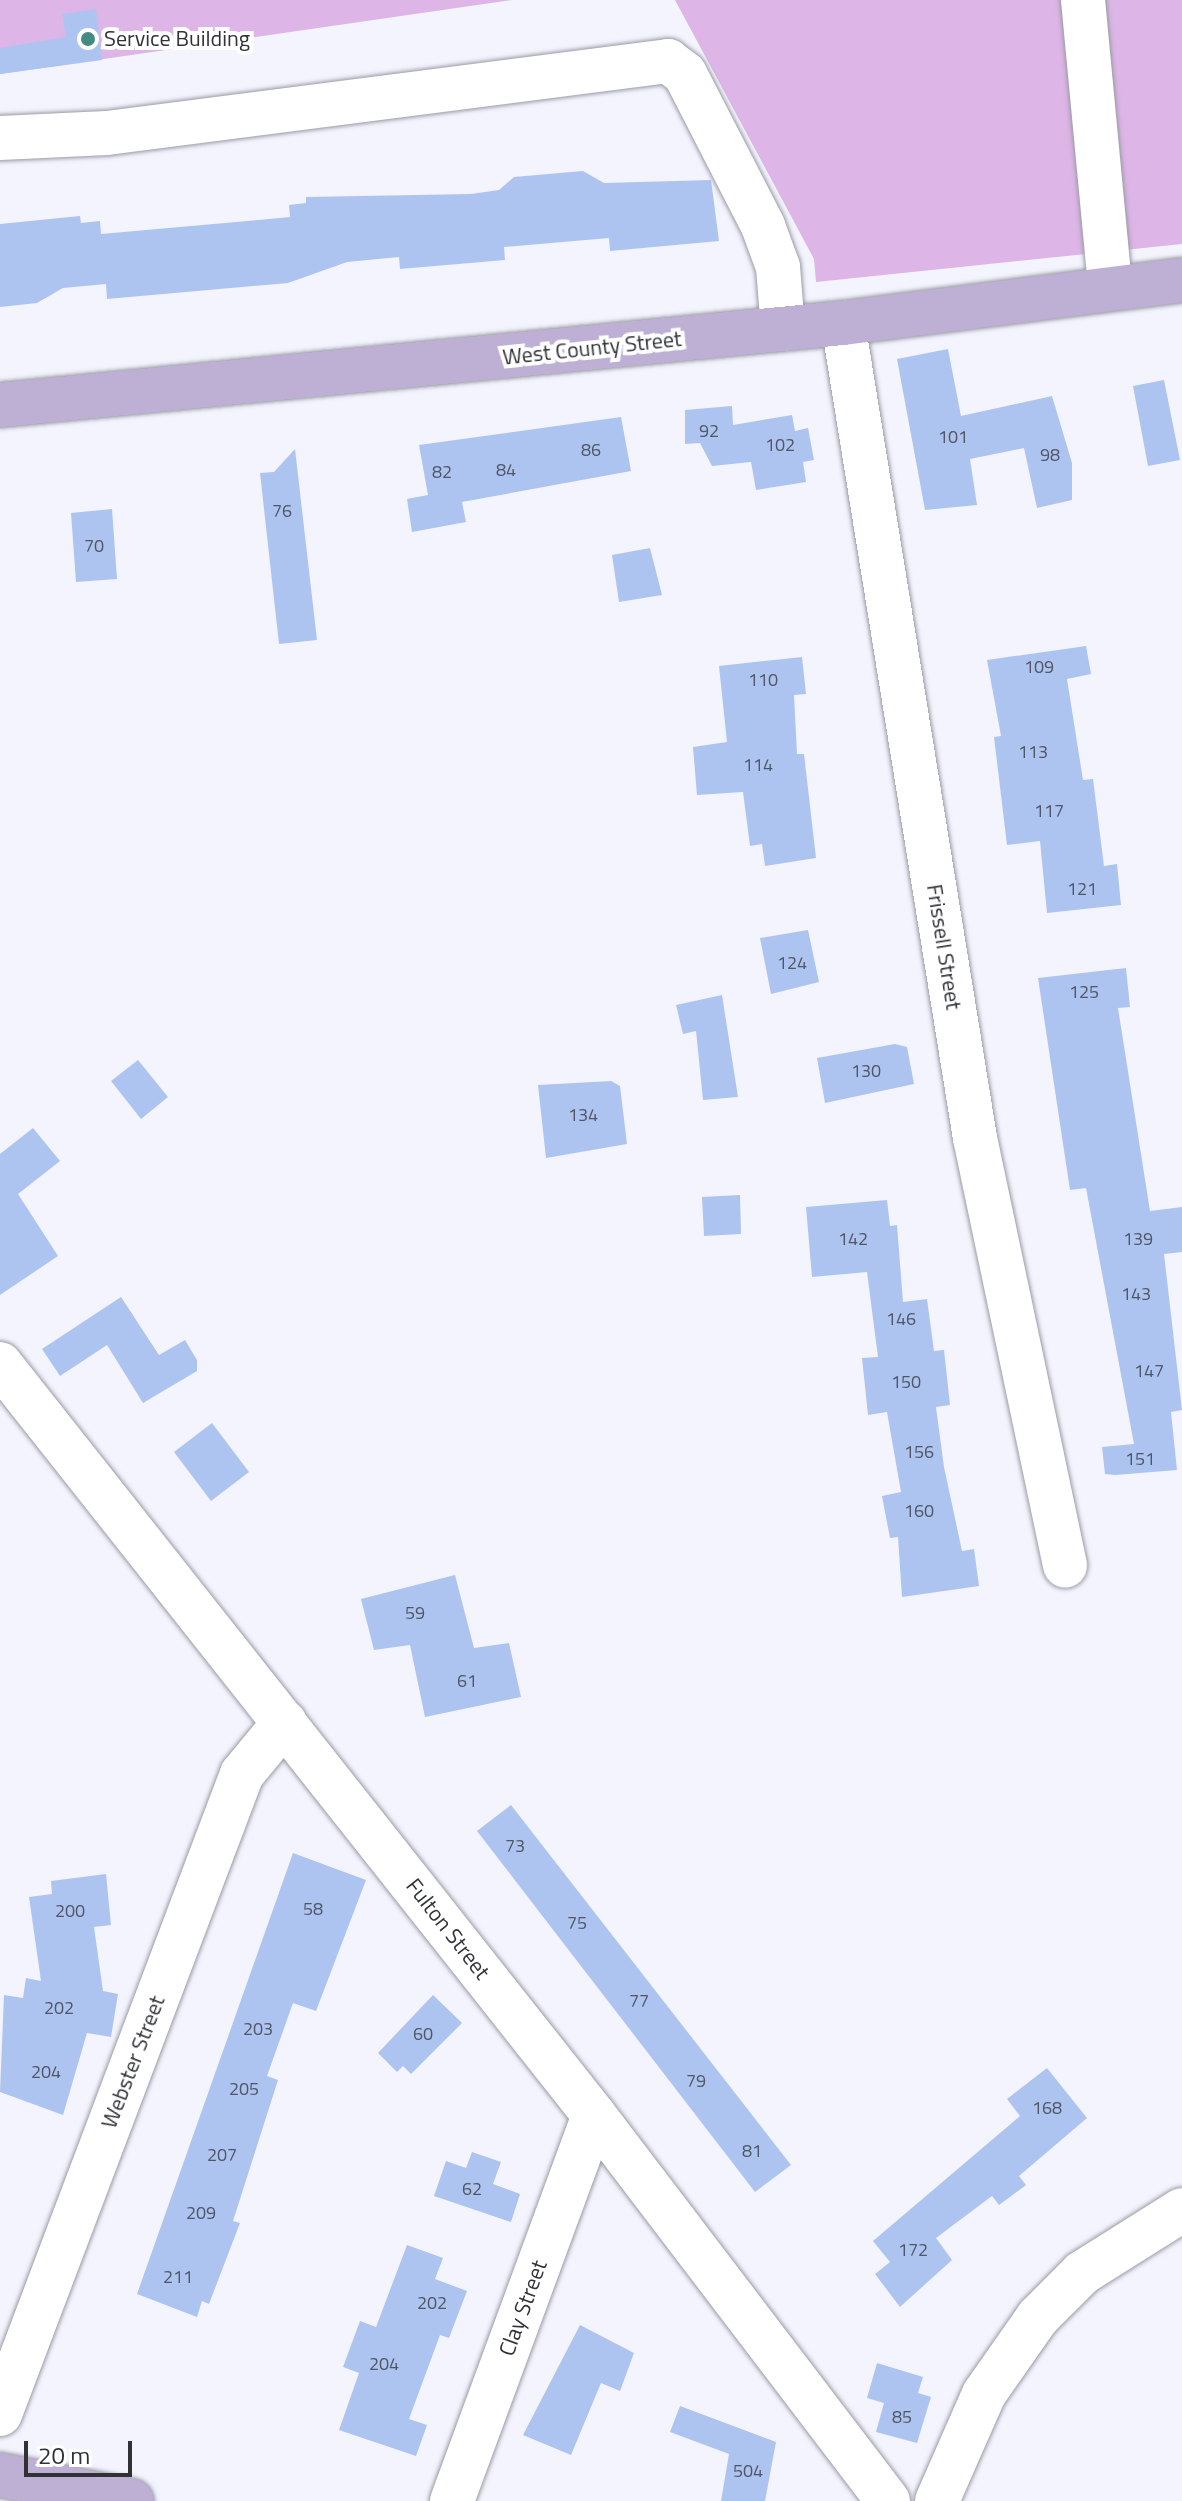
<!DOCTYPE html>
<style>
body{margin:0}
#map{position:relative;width:1182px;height:2501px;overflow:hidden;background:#f3f4fe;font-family:"Titillium Web",sans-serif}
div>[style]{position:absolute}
.green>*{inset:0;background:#deb5e7}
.building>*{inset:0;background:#adc4f1}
.roads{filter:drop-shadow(0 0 2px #9a9ba5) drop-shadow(0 0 2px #9a9ba5)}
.minor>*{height:44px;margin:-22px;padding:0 22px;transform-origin:22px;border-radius:22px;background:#fff}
.major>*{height:44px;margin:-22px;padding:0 22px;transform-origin:22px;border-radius:22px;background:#beafd4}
.dots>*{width:22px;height:22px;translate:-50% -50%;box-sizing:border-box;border:4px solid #fff;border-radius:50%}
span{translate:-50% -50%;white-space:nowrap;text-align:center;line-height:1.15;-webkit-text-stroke:8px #fff;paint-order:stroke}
.number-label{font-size:18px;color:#505665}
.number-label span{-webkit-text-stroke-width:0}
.poi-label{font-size:22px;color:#313236}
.left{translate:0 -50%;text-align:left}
.street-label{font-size:22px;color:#313236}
.scale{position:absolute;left:24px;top:2441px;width:108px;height:36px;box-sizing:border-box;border:4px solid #313236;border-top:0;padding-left:10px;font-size:24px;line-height:28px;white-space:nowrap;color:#313236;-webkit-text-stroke:6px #fff;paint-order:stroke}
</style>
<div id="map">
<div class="green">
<div style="clip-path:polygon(0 0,512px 0,0 74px)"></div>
<div style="clip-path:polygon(675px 0,1182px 0,1182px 244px,816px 282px,814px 259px)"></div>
</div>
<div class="building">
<div style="clip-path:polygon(96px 9px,102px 60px,0 74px,0 48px,66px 37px,62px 14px)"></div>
<div style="clip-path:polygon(583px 171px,604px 183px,711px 180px,719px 241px,610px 251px,609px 238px,504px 247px,505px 260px,400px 269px,399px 257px,347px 262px,288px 283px,107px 299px,106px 284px,63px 288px,37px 303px,0 307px,0 224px,80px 216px,81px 223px,100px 221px,101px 234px,258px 220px,290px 217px,289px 205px,306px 203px,306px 197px,471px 194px,499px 190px,514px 177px)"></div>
<div style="clip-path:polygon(948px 349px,961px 416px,1052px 396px,1072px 463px,1072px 500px,1037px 508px,1024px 448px,970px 459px,977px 505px,925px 510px,897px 359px)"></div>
<div style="clip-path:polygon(1164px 380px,1180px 460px,1148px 466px,1133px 386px)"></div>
<div style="clip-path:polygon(732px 406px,733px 425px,792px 415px,795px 431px,808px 428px,814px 460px,803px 462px,806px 482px,756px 490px,751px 462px,712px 466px,700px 443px,685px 444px,685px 410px)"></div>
<div style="clip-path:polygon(621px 417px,631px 471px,462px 502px,466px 522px,412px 532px,407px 499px,428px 495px,419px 445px)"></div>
<div style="clip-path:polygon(295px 449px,317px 640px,279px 644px,260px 473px,274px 472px)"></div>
<div style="clip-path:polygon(112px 509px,117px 579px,76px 582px,71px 513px)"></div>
<div style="clip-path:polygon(650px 548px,662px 595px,619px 602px,612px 555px)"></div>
<div style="clip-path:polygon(1086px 646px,1091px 674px,1067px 679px,1083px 780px,1093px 779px,1104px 866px,1117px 864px,1121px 905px,1047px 913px,1040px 841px,1007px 845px,994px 737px,1001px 736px,987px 660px)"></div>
<div style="clip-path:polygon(802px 657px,806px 694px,794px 695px,797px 754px,804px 754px,816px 858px,765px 866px,762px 844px,750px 846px,743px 792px,697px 795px,693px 747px,727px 742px,719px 666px)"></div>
<div style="clip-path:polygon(808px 930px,819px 982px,771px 994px,760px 938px)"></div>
<div style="clip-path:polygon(1126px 968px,1130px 1007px,1118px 1008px,1150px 1211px,1182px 1207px,1182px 1252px,1164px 1254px,1182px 1410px,1171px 1412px,1177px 1470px,1115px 1475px,1105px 1474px,1102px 1447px,1134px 1444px,1086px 1188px,1070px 1190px,1038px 978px)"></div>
<div style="clip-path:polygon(722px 995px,738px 1097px,703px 1100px,696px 1031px,683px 1034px,676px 1005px)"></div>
<div style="clip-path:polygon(895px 1044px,907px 1047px,914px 1084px,825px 1103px,817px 1058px)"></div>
<div style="clip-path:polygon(138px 1060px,168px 1097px,141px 1119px,111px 1081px)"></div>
<div style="clip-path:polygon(611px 1081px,620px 1086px,627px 1144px,546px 1158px,538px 1085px)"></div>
<div style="clip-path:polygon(33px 1128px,60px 1161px,18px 1194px,58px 1256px,0 1295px,0 1154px)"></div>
<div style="clip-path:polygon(740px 1195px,741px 1234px,704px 1236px,702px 1197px)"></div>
<div style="clip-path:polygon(887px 1200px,890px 1226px,897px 1225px,903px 1302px,927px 1299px,934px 1351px,944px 1350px,950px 1405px,936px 1407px,944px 1467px,962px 1551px,974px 1549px,979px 1586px,902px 1597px,898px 1537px,890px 1538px,882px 1496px,901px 1492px,887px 1412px,868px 1415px,862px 1358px,878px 1357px,867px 1272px,812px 1277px,806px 1207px)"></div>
<div style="clip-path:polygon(121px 1297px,159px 1355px,185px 1340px,197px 1360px,197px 1371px,143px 1403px,107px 1345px,60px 1376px,42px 1349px)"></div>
<div style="clip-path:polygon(212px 1423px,249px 1472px,211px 1501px,174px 1452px)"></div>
<div style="clip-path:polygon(455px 1575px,474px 1648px,509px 1643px,521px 1697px,425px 1717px,410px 1645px,374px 1650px,361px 1599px)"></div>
<div style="clip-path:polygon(511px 1805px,791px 2165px,755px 2192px,477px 1831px)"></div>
<div style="clip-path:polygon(293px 1853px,366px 1880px,316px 2011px,293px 2003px,267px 2076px,278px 2080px,233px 2221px,240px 2223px,209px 2304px,202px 2301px,197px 2317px,137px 2294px)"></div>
<div style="clip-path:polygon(106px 1874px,111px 1925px,94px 1927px,103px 1991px,118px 1994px,111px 2037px,87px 2033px,63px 2115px,0 2092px,4px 1995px,23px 1998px,26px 1978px,41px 1981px,29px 1897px,52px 1894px,51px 1881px)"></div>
<div style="clip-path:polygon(433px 1995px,462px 2023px,411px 2074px,403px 2066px,397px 2072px,378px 2053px)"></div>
<div style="clip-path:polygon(1047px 2068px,1087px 2118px,1019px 2176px,1026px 2185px,999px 2205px,992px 2196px,936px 2238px,952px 2260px,900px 2307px,875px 2274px,890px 2262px,873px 2241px,1020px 2116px,1007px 2099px)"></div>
<div style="clip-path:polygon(472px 2152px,501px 2162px,493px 2184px,520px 2194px,511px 2222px,434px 2196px,446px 2161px,466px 2168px)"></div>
<div style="clip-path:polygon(407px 2245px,443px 2258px,435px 2279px,467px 2291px,449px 2338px,440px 2335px,409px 2419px,427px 2425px,416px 2456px,339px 2430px,359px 2373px,343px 2367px,360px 2321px,376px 2327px)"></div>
<div style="clip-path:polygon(580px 2325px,634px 2353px,620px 2391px,601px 2383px,571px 2455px,523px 2435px)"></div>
<div style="clip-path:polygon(877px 2363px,923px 2377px,918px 2393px,931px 2397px,917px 2443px,876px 2432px,884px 2403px,867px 2398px)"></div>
<div style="clip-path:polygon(680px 2406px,776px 2442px,765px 2501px,721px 2501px,729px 2454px,670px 2432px)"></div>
</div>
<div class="roads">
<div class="minor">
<div style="left:1083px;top:0;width:289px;rotate:84.6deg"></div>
<div style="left:0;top:138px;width:107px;rotate:-2.7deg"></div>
<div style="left:107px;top:133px;width:566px;rotate:-7.31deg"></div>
<div style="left:668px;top:61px;width:21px;rotate:37deg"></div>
<div style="left:685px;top:74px;width:171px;rotate:62.8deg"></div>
<div style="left:763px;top:226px;width:44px;rotate:69.9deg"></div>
<div style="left:778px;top:267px;width:62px;rotate:85.4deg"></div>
<div style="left:843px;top:323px;width:826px;rotate:80.8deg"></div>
<div style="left:975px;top:1138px;width:437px;rotate:78.1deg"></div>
<div style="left:0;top:1364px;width:958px;rotate:51.66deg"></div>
<div style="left:594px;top:2115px;width:485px;rotate:52.7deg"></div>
<div style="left:0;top:2414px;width:684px;rotate:-69.29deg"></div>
<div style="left:242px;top:1774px;width:67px;rotate:-50.4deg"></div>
<div style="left:452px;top:2501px;width:411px;rotate:-69.8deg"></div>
<div style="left:937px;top:2501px;width:117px;rotate:-66.3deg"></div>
<div style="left:984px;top:2394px;width:94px;rotate:-55deg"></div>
<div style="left:1038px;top:2317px;width:62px;rotate:-45deg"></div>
<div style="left:1082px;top:2273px;width:118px;rotate:-32.2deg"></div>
</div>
<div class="major">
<div style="left:0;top:405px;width:847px;rotate:-5.56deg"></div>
<div style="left:843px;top:323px;width:342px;rotate:-7.2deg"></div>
<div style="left:0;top:2475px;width:134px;rotate:11.2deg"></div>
</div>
</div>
<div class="dots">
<div style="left:88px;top:39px;background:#438a82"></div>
</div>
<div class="number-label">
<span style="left:709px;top:431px">92</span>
<span style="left:953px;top:437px">101</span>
<span style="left:780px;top:445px">102</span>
<span style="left:591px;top:450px">86</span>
<span style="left:1050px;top:455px">98</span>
<span style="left:506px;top:470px">84</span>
<span style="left:442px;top:472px">82</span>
<span style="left:282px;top:511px">76</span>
<span style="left:94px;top:546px">70</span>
<span style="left:1039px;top:667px">109</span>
<span style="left:763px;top:680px">110</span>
<span style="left:1033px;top:752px">113</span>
<span style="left:758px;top:765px">114</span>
<span style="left:1049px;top:811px">117</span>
<span style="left:1082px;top:889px">121</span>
<span style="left:792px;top:963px">124</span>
<span style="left:1084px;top:992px">125</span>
<span style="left:866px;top:1071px">130</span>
<span style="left:583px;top:1115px">134</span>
<span style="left:853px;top:1239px">142</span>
<span style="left:1138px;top:1239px">139</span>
<span style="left:1136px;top:1294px">143</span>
<span style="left:901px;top:1319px">146</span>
<span style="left:1149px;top:1371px">147</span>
<span style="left:906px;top:1382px">150</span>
<span style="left:919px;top:1452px">156</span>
<span style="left:1140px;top:1459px">151</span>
<span style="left:919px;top:1511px">160</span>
<span style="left:415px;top:1613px">59</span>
<span style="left:467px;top:1681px">61</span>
<span style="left:515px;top:1846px">73</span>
<span style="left:313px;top:1909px">58</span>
<span style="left:70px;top:1911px">200</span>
<span style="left:577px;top:1923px">75</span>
<span style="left:639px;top:2001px">77</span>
<span style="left:59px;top:2008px">202</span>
<span style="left:258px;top:2029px">203</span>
<span style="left:423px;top:2034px">60</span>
<span style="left:46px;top:2072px">204</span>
<span style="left:696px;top:2081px">79</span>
<span style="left:244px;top:2089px">205</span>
<span style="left:1047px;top:2108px">168</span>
<span style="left:752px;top:2151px">81</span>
<span style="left:222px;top:2155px">207</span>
<span style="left:472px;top:2189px">62</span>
<span style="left:201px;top:2213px">209</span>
<span style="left:913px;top:2250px">172</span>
<span style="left:178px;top:2277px">211</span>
<span style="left:432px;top:2303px">202</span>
<span style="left:384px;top:2364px">204</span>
<span style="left:902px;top:2417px">85</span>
<span style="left:748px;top:2471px">504</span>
</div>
<div class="poi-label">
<span class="left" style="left:104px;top:39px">Service Building</span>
</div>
<div class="street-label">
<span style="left:592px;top:348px;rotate:-6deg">West County Street</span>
<span style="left:944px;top:947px;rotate:81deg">Frissell Street</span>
<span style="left:448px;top:1929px;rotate:52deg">Fulton Street</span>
<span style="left:133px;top:2062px;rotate:-69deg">Webster Street</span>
<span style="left:523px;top:2308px;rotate:-70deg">Clay Street</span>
</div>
<div class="scale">20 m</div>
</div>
